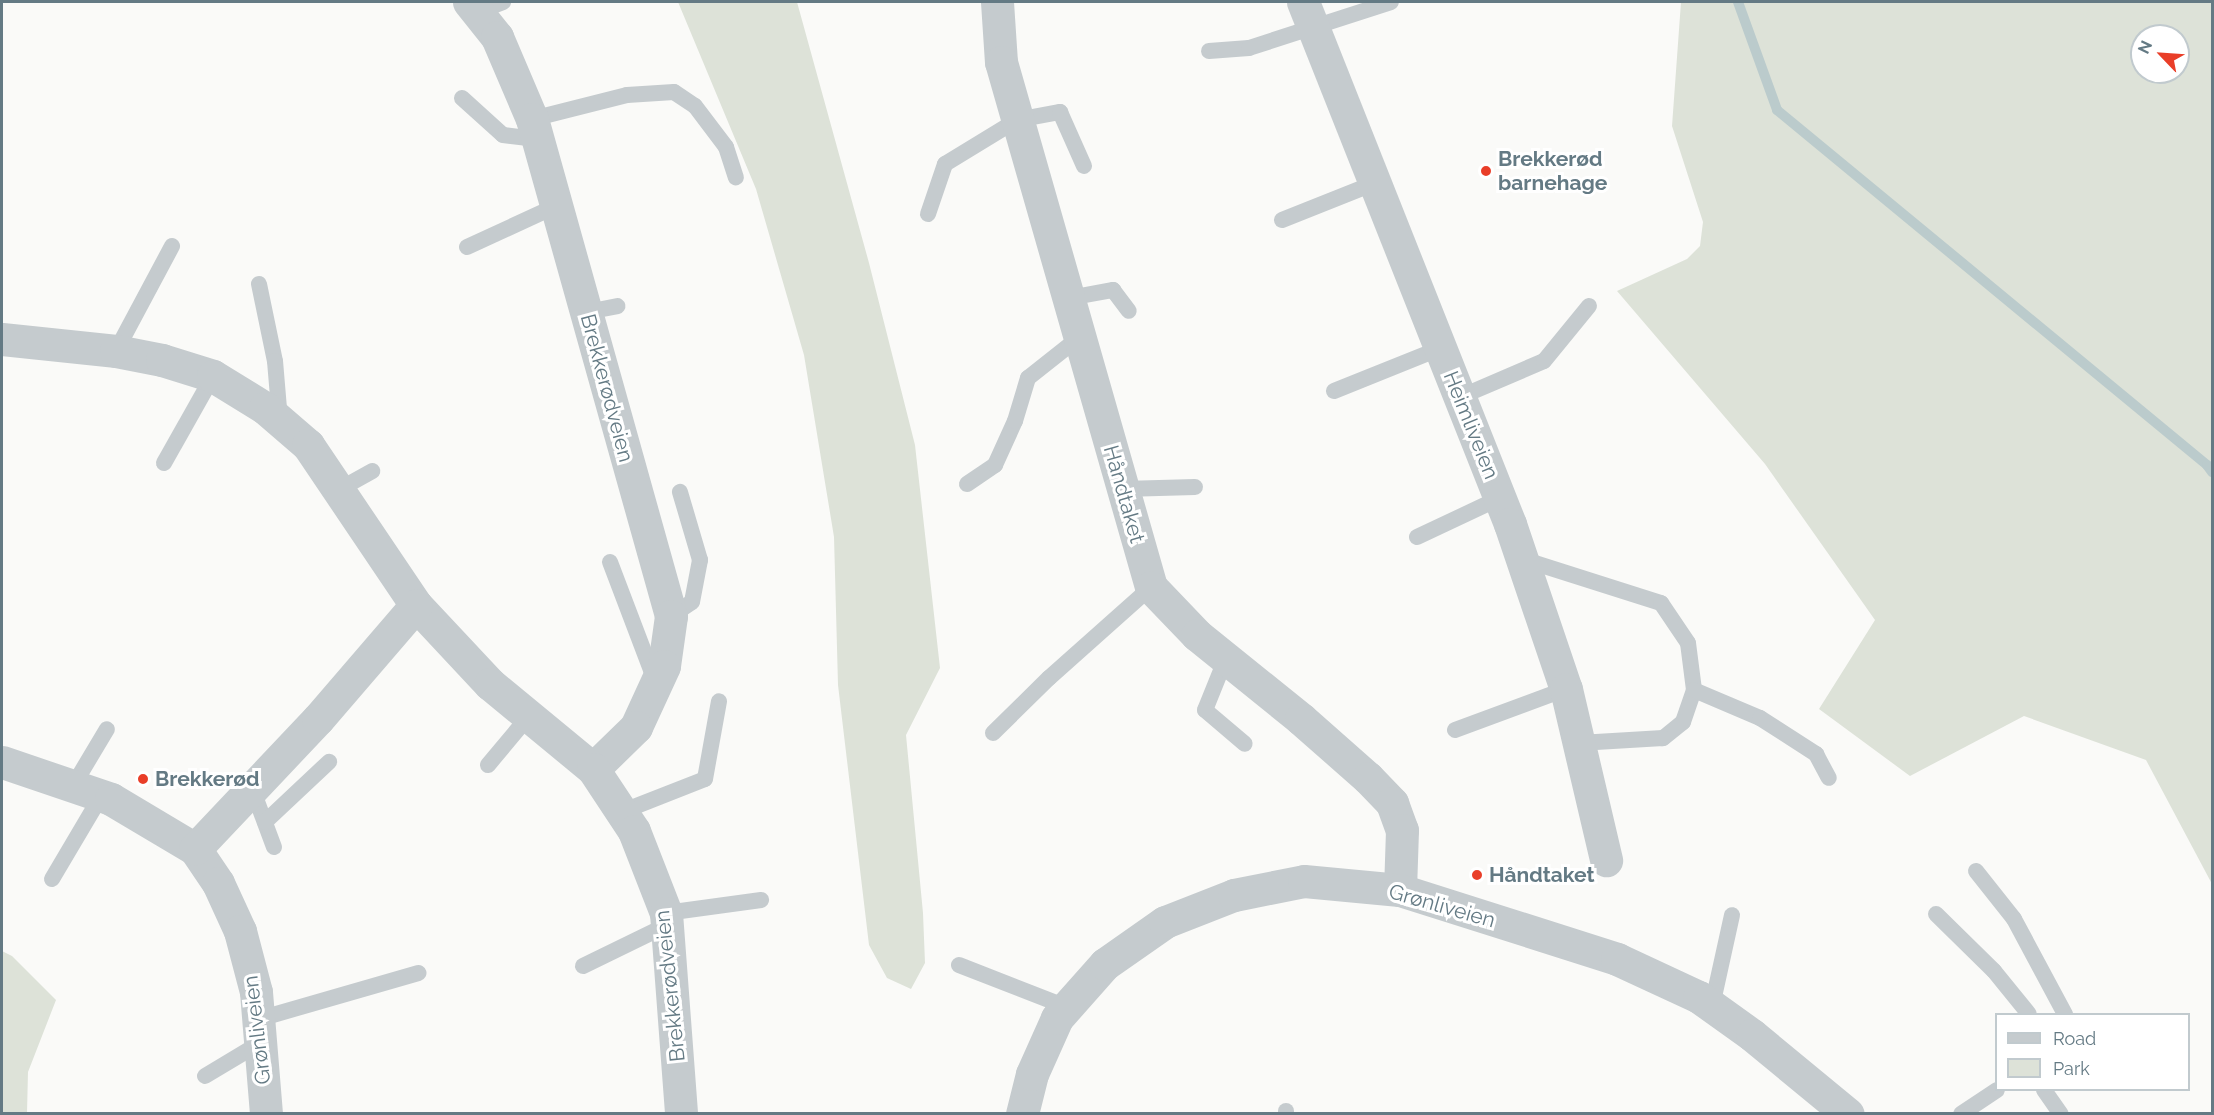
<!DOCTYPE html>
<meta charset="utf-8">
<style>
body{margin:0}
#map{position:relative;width:2214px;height:1115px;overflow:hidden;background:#fafaf8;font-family:Raleway,sans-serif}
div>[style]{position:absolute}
.green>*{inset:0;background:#dde2d8}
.stream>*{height:10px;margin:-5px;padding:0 5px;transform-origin:5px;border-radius:5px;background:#bbcbcc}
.lane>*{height:16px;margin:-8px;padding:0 8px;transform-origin:8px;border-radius:8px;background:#c5cbce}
.street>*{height:33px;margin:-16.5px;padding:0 16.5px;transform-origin:16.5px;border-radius:16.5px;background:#c5cbce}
.dots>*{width:16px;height:16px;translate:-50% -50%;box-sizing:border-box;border:3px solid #fff;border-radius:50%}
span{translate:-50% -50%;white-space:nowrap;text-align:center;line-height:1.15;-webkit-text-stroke:6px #fff;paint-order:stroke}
.poi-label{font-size:21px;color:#647a84;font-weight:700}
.left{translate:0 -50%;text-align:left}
.street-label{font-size:21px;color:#647a84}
.frame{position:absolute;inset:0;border:3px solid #647a84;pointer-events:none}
.legend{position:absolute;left:1995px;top:1013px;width:195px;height:78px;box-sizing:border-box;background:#fff;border:2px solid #c1cace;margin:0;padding:8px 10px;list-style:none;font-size:18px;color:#647a84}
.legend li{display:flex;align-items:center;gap:12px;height:30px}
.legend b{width:30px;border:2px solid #c1cace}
.north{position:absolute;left:2130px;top:24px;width:60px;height:60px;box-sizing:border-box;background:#fff;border:2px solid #c1cace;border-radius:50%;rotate:295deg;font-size:16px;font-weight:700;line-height:24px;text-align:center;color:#647a84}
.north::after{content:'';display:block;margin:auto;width:21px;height:27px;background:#e93e28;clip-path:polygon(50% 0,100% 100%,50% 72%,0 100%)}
</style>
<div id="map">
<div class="green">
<div style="clip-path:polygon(678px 2px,797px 2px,869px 263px,915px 445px,940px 668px,906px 735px,923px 913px,925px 963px,911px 989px,887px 978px,869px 945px,838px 685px,834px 537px,804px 355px,756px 189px)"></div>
<div style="clip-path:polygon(evenodd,1681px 2px,2212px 2px,2212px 884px,2146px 760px,2024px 716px,1910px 776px,1819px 709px,1875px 620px,1765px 464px,1617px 291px,1687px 259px,1700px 246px,1703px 222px,1672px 126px,1681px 2px,2142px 36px,2178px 36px,2178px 72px,2142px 72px,2142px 36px)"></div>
<div style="clip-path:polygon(2px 951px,12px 956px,56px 1000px,28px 1072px,27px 1113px,2px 1113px)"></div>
</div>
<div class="stream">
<div style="left:1738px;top:2px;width:115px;rotate:70.1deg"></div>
<div style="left:1777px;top:110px;width:558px;rotate:39.54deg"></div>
<div style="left:2207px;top:465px;width:9px;rotate:54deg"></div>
</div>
<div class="lane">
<div style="left:477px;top:12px;width:28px;rotate:-21deg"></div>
<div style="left:1209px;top:51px;width:40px;rotate:-4.3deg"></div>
<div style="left:1249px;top:48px;width:149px;rotate:-17.9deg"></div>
<div style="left:462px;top:98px;width:55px;rotate:42.1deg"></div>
<div style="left:503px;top:135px;width:34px;rotate:7deg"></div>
<div style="left:532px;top:119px;width:98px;rotate:-14.2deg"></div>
<div style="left:627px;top:95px;width:47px;rotate:-3.7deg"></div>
<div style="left:674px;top:92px;width:25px;rotate:34deg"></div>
<div style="left:695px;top:106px;width:51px;rotate:52.9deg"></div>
<div style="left:726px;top:147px;width:32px;rotate:72deg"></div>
<div style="left:928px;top:214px;width:53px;rotate:-71.2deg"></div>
<div style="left:945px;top:164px;width:84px;rotate:-31.4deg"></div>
<div style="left:1017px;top:120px;width:44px;rotate:-10.5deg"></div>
<div style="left:1060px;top:112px;width:59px;rotate:66deg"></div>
<div style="left:1282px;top:220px;width:100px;rotate:-21.7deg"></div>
<div style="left:467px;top:247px;width:98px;rotate:-24.7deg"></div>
<div style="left:259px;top:284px;width:79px;rotate:78.3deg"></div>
<div style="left:275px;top:361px;width:59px;rotate:85.2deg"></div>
<div style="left:1069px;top:298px;width:45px;rotate:-10.3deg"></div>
<div style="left:1113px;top:290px;width:26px;rotate:53deg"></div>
<div style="left:587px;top:312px;width:31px;rotate:-11deg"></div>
<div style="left:116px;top:351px;width:119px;rotate:-61.9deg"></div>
<div style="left:1334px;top:391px;width:115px;rotate:-21.9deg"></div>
<div style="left:1460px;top:397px;width:91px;rotate:-23.2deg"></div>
<div style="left:1544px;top:361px;width:71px;rotate:-50.7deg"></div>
<div style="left:164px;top:463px;width:100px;rotate:-60.6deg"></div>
<div style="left:967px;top:484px;width:34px;rotate:-34deg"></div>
<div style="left:995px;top:465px;width:48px;rotate:-65.6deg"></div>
<div style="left:1015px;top:421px;width:45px;rotate:-73.2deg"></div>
<div style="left:1028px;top:378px;width:66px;rotate:-38.3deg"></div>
<div style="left:340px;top:489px;width:37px;rotate:-29deg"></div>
<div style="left:1123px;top:489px;width:72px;rotate:-1.6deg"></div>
<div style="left:1417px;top:537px;width:92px;rotate:-25.2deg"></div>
<div style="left:1522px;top:559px;width:146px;rotate:17.6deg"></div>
<div style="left:1661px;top:603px;width:48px;rotate:56deg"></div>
<div style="left:1688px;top:643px;width:47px;rotate:82.7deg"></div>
<div style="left:1694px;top:690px;width:34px;rotate:109deg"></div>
<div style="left:1683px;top:722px;width:26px;rotate:141deg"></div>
<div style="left:1663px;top:738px;width:84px;rotate:176.6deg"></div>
<div style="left:610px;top:562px;width:129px;rotate:69.2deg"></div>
<div style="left:671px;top:616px;width:25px;rotate:-34deg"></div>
<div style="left:692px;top:602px;width:43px;rotate:-79.2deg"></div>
<div style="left:700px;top:560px;width:71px;rotate:-106.4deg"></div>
<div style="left:1226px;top:658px;width:56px;rotate:112deg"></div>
<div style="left:1205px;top:710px;width:52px;rotate:40.4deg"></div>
<div style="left:1694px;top:690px;width:72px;rotate:23deg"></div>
<div style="left:1760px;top:718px;width:67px;rotate:32.7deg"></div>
<div style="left:1816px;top:754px;width:27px;rotate:62deg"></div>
<div style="left:1455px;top:730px;width:118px;rotate:-20.3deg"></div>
<div style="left:993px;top:733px;width:78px;rotate:-44.5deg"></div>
<div style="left:1049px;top:678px;width:137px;rotate:-41.7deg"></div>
<div style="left:488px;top:765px;width:64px;rotate:-50.1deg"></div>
<div style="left:73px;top:786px;width:66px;rotate:-59.2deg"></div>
<div style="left:252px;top:788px;width:63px;rotate:69.6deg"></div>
<div style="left:621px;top:812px;width:90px;rotate:-21.4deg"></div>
<div style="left:705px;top:779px;width:79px;rotate:-79.8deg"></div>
<div style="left:265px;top:822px;width:88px;rotate:-43.2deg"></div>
<div style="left:1976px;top:871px;width:61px;rotate:51.6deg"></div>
<div style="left:2014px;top:919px;width:108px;rotate:61.8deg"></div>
<div style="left:52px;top:879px;width:96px;rotate:-59.4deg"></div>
<div style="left:666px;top:913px;width:96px;rotate:-7.8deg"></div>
<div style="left:1936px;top:914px;width:81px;rotate:44.5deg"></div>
<div style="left:1994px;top:971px;width:55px;rotate:50.9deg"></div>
<div style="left:959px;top:965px;width:116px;rotate:21.3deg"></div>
<div style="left:583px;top:966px;width:93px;rotate:-26deg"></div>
<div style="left:1712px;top:1006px;width:93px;rotate:-77.6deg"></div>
<div style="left:259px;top:1019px;width:166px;rotate:-16.1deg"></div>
<div style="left:205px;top:1076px;width:64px;rotate:-31deg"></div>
<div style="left:2044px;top:1090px;width:29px;rotate:55deg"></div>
<div style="left:1286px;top:1114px;width:3px;rotate:-90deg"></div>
<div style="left:1961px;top:1114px;width:43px;rotate:-33.7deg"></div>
</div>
<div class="street">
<div style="left:469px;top:2px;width:45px;rotate:51.3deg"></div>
<div style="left:497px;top:37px;width:89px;rotate:66.9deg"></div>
<div style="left:532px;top:119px;width:516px;rotate:74.37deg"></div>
<div style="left:671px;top:616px;width:50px;rotate:98deg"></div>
<div style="left:664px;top:666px;width:67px;rotate:114.7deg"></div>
<div style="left:636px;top:727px;width:60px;rotate:135.7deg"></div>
<div style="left:997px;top:2px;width:60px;rotate:86.2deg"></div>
<div style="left:1001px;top:62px;width:546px;rotate:74.05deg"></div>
<div style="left:1151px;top:587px;width:66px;rotate:46.2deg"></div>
<div style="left:1197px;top:635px;width:134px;rotate:38.9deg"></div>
<div style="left:1301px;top:719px;width:89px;rotate:41.4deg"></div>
<div style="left:1368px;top:778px;width:35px;rotate:46deg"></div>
<div style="left:1392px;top:803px;width:29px;rotate:70deg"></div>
<div style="left:1402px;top:830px;width:60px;rotate:91.9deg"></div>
<div style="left:1303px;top:2px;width:562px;rotate:68.37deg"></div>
<div style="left:1510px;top:524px;width:174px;rotate:71.3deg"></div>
<div style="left:1566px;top:689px;width:176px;rotate:76.8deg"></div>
<div style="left:2px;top:339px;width:115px;rotate:6deg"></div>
<div style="left:116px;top:351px;width:47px;rotate:11.1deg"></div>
<div style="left:162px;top:360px;width:53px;rotate:17.4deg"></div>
<div style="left:213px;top:376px;width:61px;rotate:31.6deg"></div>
<div style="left:265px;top:408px;width:57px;rotate:40.7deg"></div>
<div style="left:308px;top:445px;width:193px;rotate:56deg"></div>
<div style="left:416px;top:605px;width:108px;rotate:46.9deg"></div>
<div style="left:490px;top:684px;width:134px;rotate:39.5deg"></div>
<div style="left:593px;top:769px;width:74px;rotate:56.5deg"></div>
<div style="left:634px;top:831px;width:88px;rotate:68.7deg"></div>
<div style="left:666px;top:913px;width:202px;rotate:85.7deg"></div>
<div style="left:2px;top:762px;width:115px;rotate:18.7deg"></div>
<div style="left:111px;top:799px;width:98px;rotate:30.8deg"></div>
<div style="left:195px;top:849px;width:41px;rotate:55.9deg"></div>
<div style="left:218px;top:883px;width:53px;rotate:65.4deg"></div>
<div style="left:240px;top:931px;width:63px;rotate:75.3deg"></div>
<div style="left:256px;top:992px;width:122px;rotate:85.3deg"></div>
<div style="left:195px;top:849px;width:179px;rotate:-46.6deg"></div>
<div style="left:318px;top:719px;width:150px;rotate:-49.3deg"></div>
<div style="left:1022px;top:1114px;width:41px;rotate:-76deg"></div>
<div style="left:1032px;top:1074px;width:61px;rotate:-65.9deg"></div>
<div style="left:1057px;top:1018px;width:72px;rotate:-48.4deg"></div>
<div style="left:1105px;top:964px;width:73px;rotate:-35deg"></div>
<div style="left:1165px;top:922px;width:74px;rotate:-21.4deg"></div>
<div style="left:1234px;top:895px;width:71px;rotate:-11.3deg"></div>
<div style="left:1304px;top:881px;width:96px;rotate:5.4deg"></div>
<div style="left:1400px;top:890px;width:228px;rotate:17.6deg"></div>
<div style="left:1617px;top:959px;width:90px;rotate:24.9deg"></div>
<div style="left:1699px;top:997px;width:65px;rotate:35.6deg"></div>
<div style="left:1752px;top:1035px;width:124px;rotate:39.5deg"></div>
</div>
<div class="dots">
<div style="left:1486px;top:171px;background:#e93e28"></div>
<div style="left:143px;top:779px;background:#e93e28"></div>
<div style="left:1477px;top:875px;background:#e93e28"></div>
</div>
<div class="poi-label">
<span class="left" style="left:1498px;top:171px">Brekkerød<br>barnehage</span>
<span class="left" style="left:155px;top:779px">Brekkerød</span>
<span class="left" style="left:1489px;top:875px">Håndtaket</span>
</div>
<div class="street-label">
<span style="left:607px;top:388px;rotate:75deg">Brekkerødveien</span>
<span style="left:1471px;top:425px;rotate:68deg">Heimliveien</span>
<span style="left:1124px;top:494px;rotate:74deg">Håndtaket</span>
<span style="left:1442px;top:906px;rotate:16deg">Grønliveien</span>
<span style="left:670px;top:986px;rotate:-96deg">Brekkerødveien</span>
<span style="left:257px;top:1030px;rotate:-97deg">Grønliveien</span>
</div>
<div class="frame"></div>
<ul class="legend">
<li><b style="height:8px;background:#c5cbce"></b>Road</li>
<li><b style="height:16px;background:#dde2d8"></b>Park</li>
</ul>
<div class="north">N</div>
</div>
